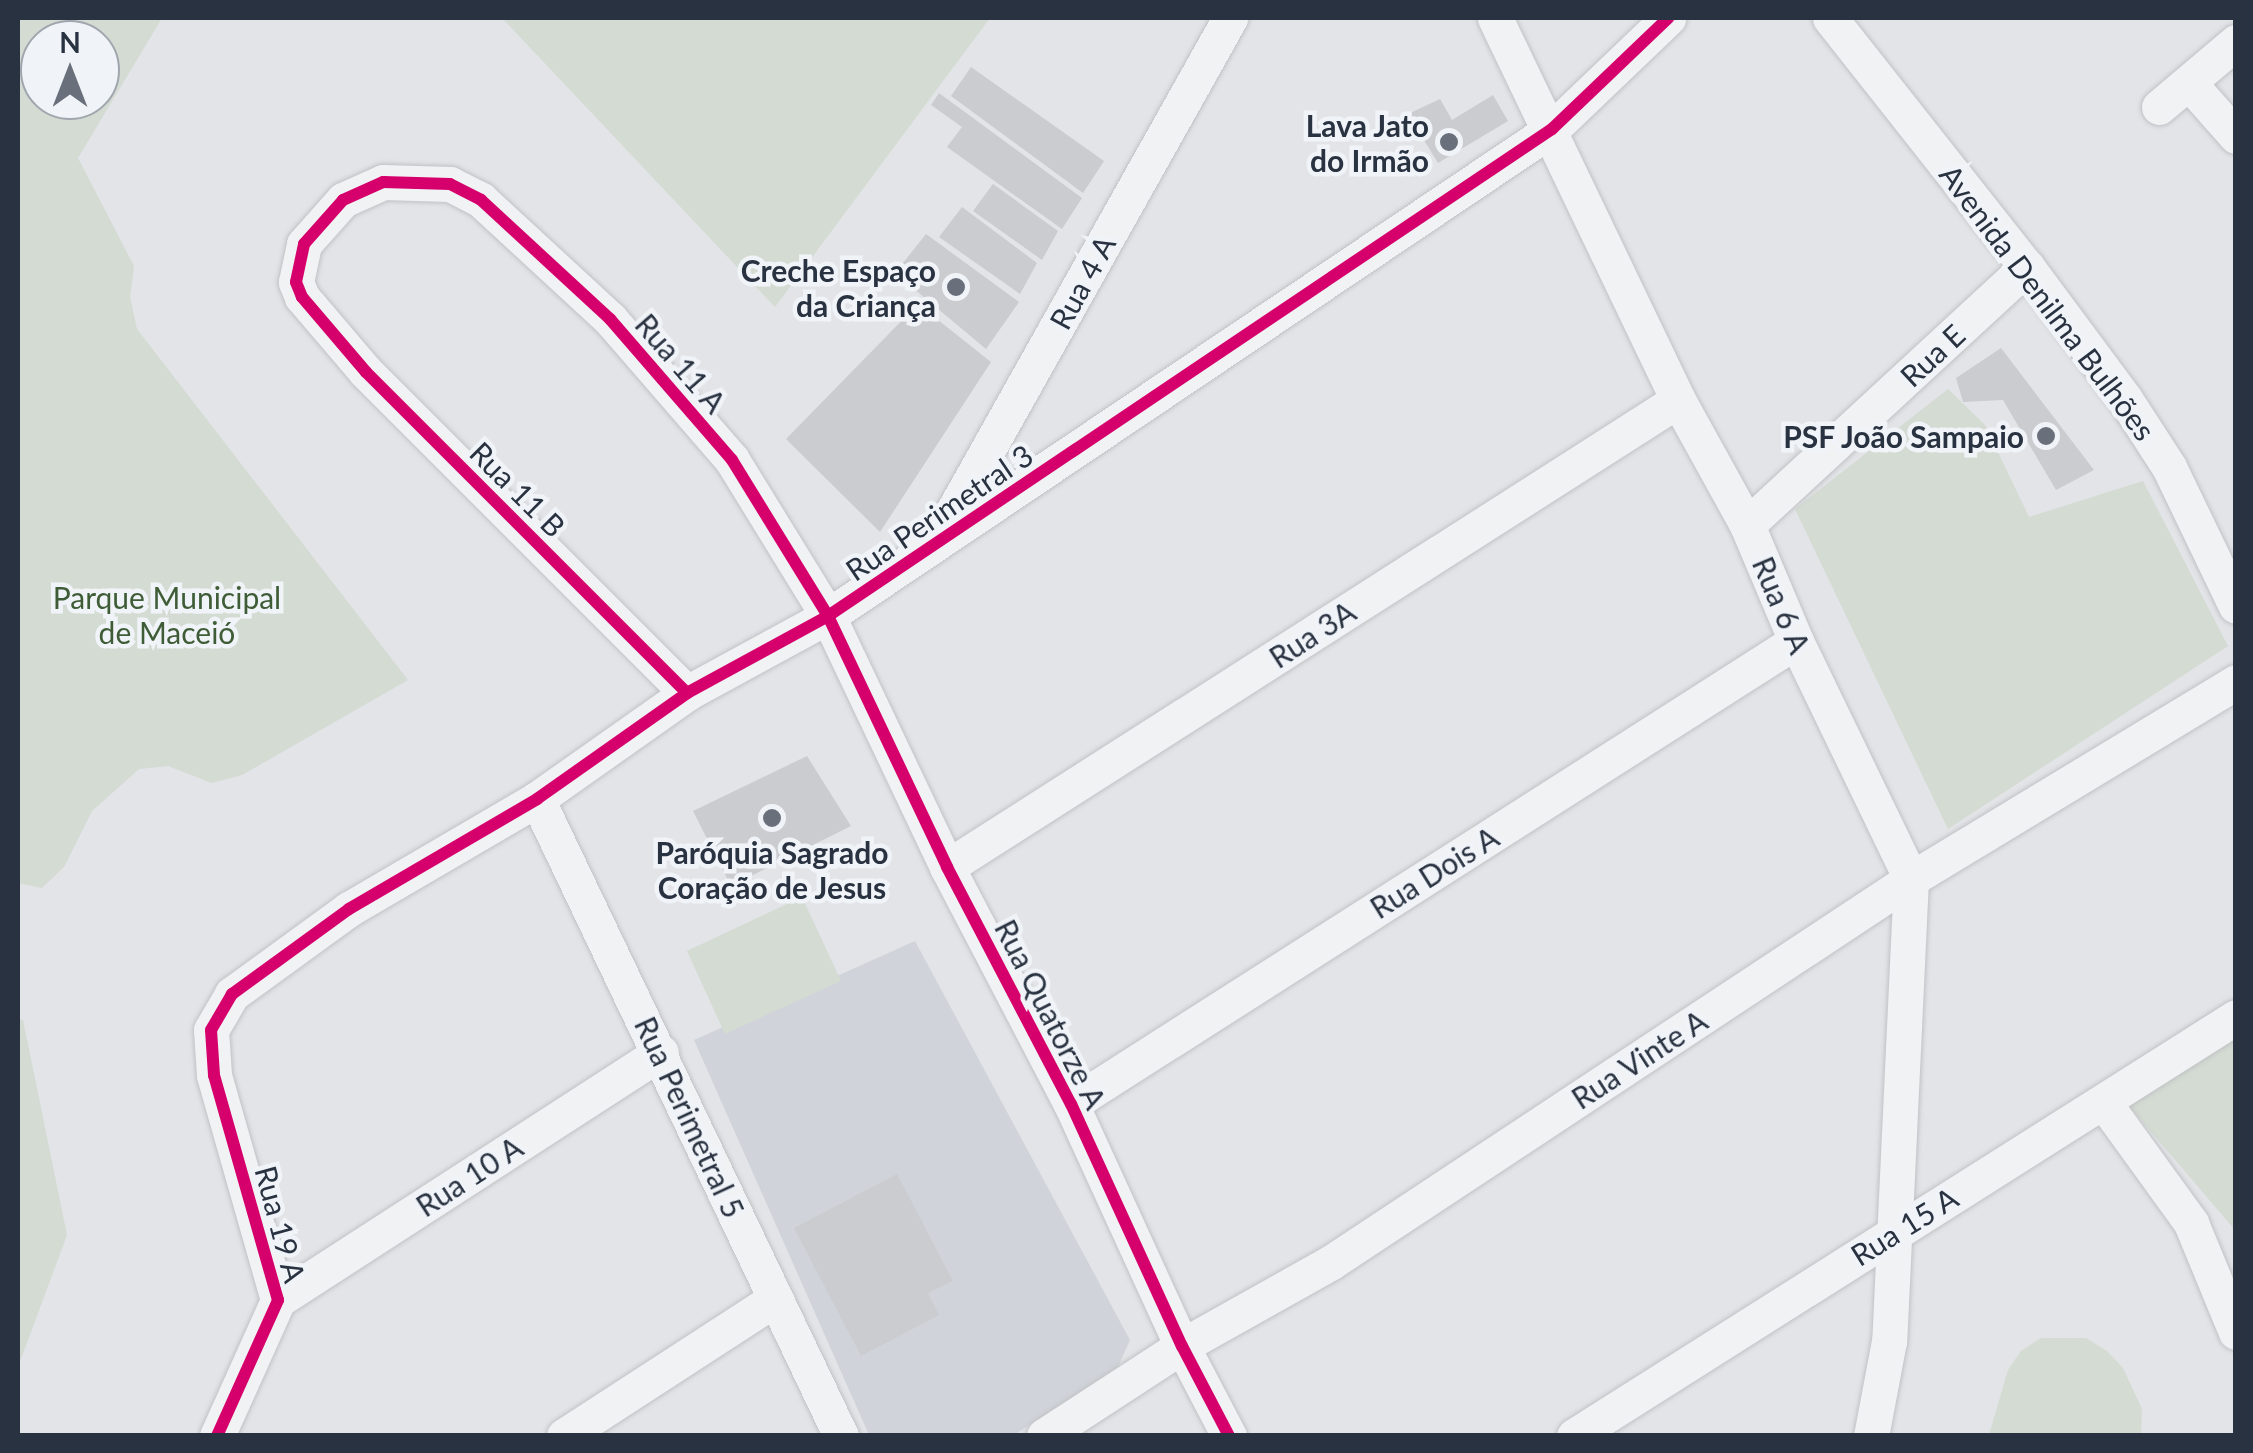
<!DOCTYPE html>
<meta charset="utf-8">
<style>
body{margin:0}
#map{position:relative;width:2253px;height:1453px;overflow:hidden;background:#e2e4e7;font-family:Lato,sans-serif}
div>[style]{position:absolute}
.built>*{inset:0;background:#d0d4da}
.green>*{inset:0;background:#d3dbd2}
.building>*{inset:0;background:#cacccf}
.roads{filter:drop-shadow(0 0 2px #c0c2c5) drop-shadow(0 0 2px #c0c2c5)}
.minor>*{height:35px;margin:-17.5px;padding:0 17.5px;transform-origin:17.5px;border-radius:17.5px;background:#f1f2f4}
.cycleway>*{height:12px;margin:-6px;padding:0 6px;transform-origin:6px;border-radius:6px;background:#d6006c}
.dots>*{width:28px;height:28px;translate:-50% -50%;box-sizing:border-box;border:5px solid #f0f3f7;border-radius:50%}
span{translate:-50% -50%;white-space:nowrap;text-align:center;line-height:1.15;-webkit-text-stroke:9px #f0f3f7;paint-order:stroke}
.poi-label{font-size:30px;color:#293241;font-weight:700}
.right{translate:-100% -50%;text-align:right}
.street-label{font-size:30px;color:#293241}
.park-label{font-size:30px;color:#3e5c36}
.frame{position:absolute;inset:0;border:20px solid #293241;pointer-events:none}
.north{position:absolute;left:20px;top:20px;width:100px;height:100px;box-sizing:border-box;background:#f0f3f7;border:2px solid #a0a6ae;border-radius:50%;rotate:0deg;font-size:28px;font-weight:700;line-height:40px;text-align:center;color:#293241}
.north::after{content:'';display:block;margin:auto;width:35px;height:45px;background:#6a707b;clip-path:polygon(50% 0,100% 100%,50% 72%,0 100%)}
</style>
<div id="map">
<div class="built">
<div style="clip-path:polygon(915px 941px,1130px 1340px,1118px 1367px,1014px 1435px,869px 1435px,694px 1040px)"></div>
</div>
<div class="green">
<div style="clip-path:polygon(evenodd,18px 18px,162px 18px,78px 158px,134px 266px,130px 297px,137px 329px,408px 680px,242px 775px,212px 783px,168px 766px,139px 769px,92px 811px,64px 867px,42px 888px,18px 883px,18px 18px,100px 40px,100px 100px,40px 100px,40px 40px,100px 40px)"></div>
<div style="clip-path:polygon(502px 18px,990px 18px,775px 307px)"></div>
<div style="clip-path:polygon(1948px 389px,1985px 425px,2029px 517px,2143px 481px,2228px 646px,1948px 829px,1795px 509px)"></div>
<div style="clip-path:polygon(802px 897px,841px 981px,725px 1034px,687px 951px)"></div>
<div style="clip-path:polygon(18px 1019px,23px 1020px,67px 1235px,18px 1367px)"></div>
<div style="clip-path:polygon(2235px 1032px,2235px 1230px,2124px 1100px)"></div>
<div style="clip-path:polygon(2041px 1338px,2086px 1338px,2107px 1351px,2123px 1368px,2142px 1409px,2141px 1435px,1989px 1435px,2008px 1370px,2021px 1351px)"></div>
</div>
<div class="building">
<div style="clip-path:polygon(971px 67px,1104px 161px,1083px 193px,951px 96px)"></div>
<div style="clip-path:polygon(939px 93px,1082px 198px,1062px 229px,947px 147px,962px 127px,931px 105px)"></div>
<div style="clip-path:polygon(1493px 95px,1508px 121px,1438px 163px,1408px 114px,1440px 99px,1452px 120px)"></div>
<div style="clip-path:polygon(993px 184px,1058px 231px,1042px 260px,973px 211px)"></div>
<div style="clip-path:polygon(962px 207px,1037px 263px,1020px 294px,939px 237px)"></div>
<div style="clip-path:polygon(926px 234px,1019px 302px,986px 349px,895px 273px)"></div>
<div style="clip-path:polygon(918px 304px,991px 362px,880px 532px,786px 439px)"></div>
<div style="clip-path:polygon(2001px 348px,2094px 470px,2056px 490px,2003px 400px,1963px 402px,1956px 378px)"></div>
<div style="clip-path:polygon(807px 756px,851px 826px,731px 886px,693px 811px)"></div>
<div style="clip-path:polygon(897px 1174px,953px 1281px,928px 1293px,939px 1315px,861px 1356px,794px 1228px)"></div>
</div>
<div class="roads">
<div class="minor">
<div style="left:1495px;top:18px;width:424px;rotate:64.4deg"></div>
<div style="left:1678px;top:400px;width:143px;rotate:61.1deg"></div>
<div style="left:1747px;top:525px;width:126px;rotate:67.1deg"></div>
<div style="left:1796px;top:641px;width:264px;rotate:64.2deg"></div>
<div style="left:1911px;top:879px;width:463px;rotate:92.7deg"></div>
<div style="left:1889px;top:1341px;width:97px;rotate:100.7deg"></div>
<div style="left:1830px;top:18px;width:318px;rotate:51.7deg"></div>
<div style="left:2027px;top:267px;width:164px;rotate:53.4deg"></div>
<div style="left:2125px;top:399px;width:81px;rotate:57.1deg"></div>
<div style="left:2169px;top:467px;width:154px;rotate:64.3deg"></div>
<div style="left:2189px;top:83px;width:71px;rotate:48.4deg"></div>
<div style="left:2159px;top:107px;width:101px;rotate:-40.2deg"></div>
<div style="left:1747px;top:525px;width:381px;rotate:-42.7deg"></div>
<div style="left:937px;top:540px;width:599px;rotate:-60.69deg"></div>
<div style="left:687px;top:693px;width:454px;rotate:-135deg"></div>
<div style="left:366px;top:372px;width:99px;rotate:-130.5deg"></div>
<div style="left:302px;top:297px;width:16px;rotate:-112deg"></div>
<div style="left:296px;top:282px;width:39px;rotate:-78deg"></div>
<div style="left:304px;top:244px;width:59px;rotate:-48.4deg"></div>
<div style="left:343px;top:200px;width:44px;rotate:-24.2deg"></div>
<div style="left:383px;top:182px;width:67px;rotate:1.7deg"></div>
<div style="left:450px;top:184px;width:35px;rotate:27deg"></div>
<div style="left:481px;top:200px;width:176px;rotate:42.7deg"></div>
<div style="left:610px;top:319px;width:186px;rotate:49.1deg"></div>
<div style="left:732px;top:460px;width:183px;rotate:58.4deg"></div>
<div style="left:828px;top:616px;width:278px;rotate:64.6deg"></div>
<div style="left:947px;top:867px;width:267px;rotate:62.4deg"></div>
<div style="left:1071px;top:1104px;width:266px;rotate:65.4deg"></div>
<div style="left:1182px;top:1346px;width:102px;rotate:62.4deg"></div>
<div style="left:537px;top:799px;width:706px;rotate:64.49deg"></div>
<div style="left:947px;top:867px;width:867px;rotate:-32.57deg"></div>
<div style="left:1071px;top:1104px;width:860px;rotate:-32.56deg"></div>
<div style="left:2105px;top:1104px;width:147px;rotate:54.1deg"></div>
<div style="left:2191px;top:1223px;width:118px;rotate:67.6deg"></div>
<div style="left:278px;top:1300px;width:456px;rotate:-32.9deg"></div>
<div style="left:217px;top:1436px;width:149px;rotate:-65.8deg"></div>
<div style="left:278px;top:1300px;width:234px;rotate:-105.9deg"></div>
<div style="left:214px;top:1075px;width:45px;rotate:-93.8deg"></div>
<div style="left:211px;top:1030px;width:42px;rotate:-59.7deg"></div>
<div style="left:232px;top:994px;width:145px;rotate:-36deg"></div>
<div style="left:349px;top:909px;width:218px;rotate:-30.3deg"></div>
<div style="left:537px;top:799px;width:184px;rotate:-35.2deg"></div>
<div style="left:687px;top:693px;width:161px;rotate:-28.6deg"></div>
<div style="left:828px;top:616px;width:873px;rotate:-33.93deg"></div>
<div style="left:1552px;top:129px;width:161px;rotate:-43.7deg"></div>
<div style="left:564px;top:1436px;width:252px;rotate:-33deg"></div>
<div style="left:1044px;top:1436px;width:165px;rotate:-33.1deg"></div>
<div style="left:1182px;top:1346px;width:170px;rotate:-29.3deg"></div>
<div style="left:1330px;top:1263px;width:696px;rotate:-33.46deg"></div>
<div style="left:1911px;top:879px;width:380px;rotate:-31.2deg"></div>
<div style="left:1574px;top:1436px;width:783px;rotate:-32.33deg"></div>
</div>
</div>
<div class="cycleway">
<div style="left:687px;top:693px;width:454px;rotate:-135deg"></div>
<div style="left:366px;top:372px;width:99px;rotate:-130.5deg"></div>
<div style="left:302px;top:297px;width:16px;rotate:-112deg"></div>
<div style="left:296px;top:282px;width:39px;rotate:-78deg"></div>
<div style="left:304px;top:244px;width:59px;rotate:-48.4deg"></div>
<div style="left:343px;top:200px;width:44px;rotate:-24.2deg"></div>
<div style="left:383px;top:182px;width:67px;rotate:1.7deg"></div>
<div style="left:450px;top:184px;width:35px;rotate:27deg"></div>
<div style="left:481px;top:200px;width:176px;rotate:42.7deg"></div>
<div style="left:610px;top:319px;width:186px;rotate:49.1deg"></div>
<div style="left:732px;top:460px;width:183px;rotate:58.4deg"></div>
<div style="left:828px;top:616px;width:278px;rotate:64.6deg"></div>
<div style="left:947px;top:867px;width:267px;rotate:62.4deg"></div>
<div style="left:1071px;top:1104px;width:266px;rotate:65.4deg"></div>
<div style="left:1182px;top:1346px;width:102px;rotate:62.4deg"></div>
<div style="left:217px;top:1436px;width:149px;rotate:-65.8deg"></div>
<div style="left:278px;top:1300px;width:234px;rotate:-105.9deg"></div>
<div style="left:214px;top:1075px;width:45px;rotate:-93.8deg"></div>
<div style="left:211px;top:1030px;width:42px;rotate:-59.7deg"></div>
<div style="left:232px;top:994px;width:145px;rotate:-36deg"></div>
<div style="left:349px;top:909px;width:218px;rotate:-30.3deg"></div>
<div style="left:537px;top:799px;width:184px;rotate:-35.2deg"></div>
<div style="left:687px;top:693px;width:161px;rotate:-28.6deg"></div>
<div style="left:828px;top:616px;width:873px;rotate:-33.93deg"></div>
<div style="left:1552px;top:129px;width:161px;rotate:-43.7deg"></div>
</div>
<div class="dots">
<div style="left:1449px;top:142px;background:#6a707b"></div>
<div style="left:956px;top:287px;background:#6a707b"></div>
<div style="left:2046px;top:436px;background:#6a707b"></div>
<div style="left:772px;top:818px;background:#6a707b"></div>
</div>
<div class="poi-label">
<span class="right" style="left:1429px;top:142px">Lava Jato<br>do Irmão</span>
<span class="right" style="left:936px;top:287px">Creche Espaço<br>da Criança</span>
<span class="right" style="left:2024px;top:436px">PSF João Sampaio</span>
<span style="left:772px;top:869px">Paróquia Sagrado<br>Coração de Jesus</span>
</div>
<div class="street-label">
<span style="left:1082px;top:282px;rotate:-61deg">Rua 4 A</span>
<span style="left:2048px;top:302px;rotate:53deg">Avenida Denilma Bulhões</span>
<span style="left:1932px;top:355px;rotate:-43deg">Rua E</span>
<span style="left:681px;top:363px;rotate:49deg">Rua 11 A</span>
<span style="left:518px;top:489px;rotate:45deg">Rua 11 B</span>
<span style="left:939px;top:512px;rotate:-34deg">Rua Perimetral 3</span>
<span style="left:1782px;top:605px;rotate:67deg">Rua 6 A</span>
<span style="left:1312px;top:634px;rotate:-33deg">Rua 3A</span>
<span style="left:1434px;top:872px;rotate:-32deg">Rua Dois A</span>
<span style="left:1051px;top:1014px;rotate:63deg">Rua Quatorze A</span>
<span style="left:1639px;top:1059px;rotate:-33deg">Rua Vinte A</span>
<span style="left:690px;top:1117px;rotate:65deg">Rua Perimetral 5</span>
<span style="left:469px;top:1176px;rotate:-33deg">Rua 10 A</span>
<span style="left:281px;top:1224px;rotate:75deg">Rua 19 A</span>
<span style="left:1904px;top:1226px;rotate:-32deg">Rua 15 A</span>
</div>
<div class="park-label">
<span style="left:167px;top:614px">Parque Municipal<br>de Maceió</span>
</div>
<div class="frame"></div>
<div class="north">N</div>
</div>
